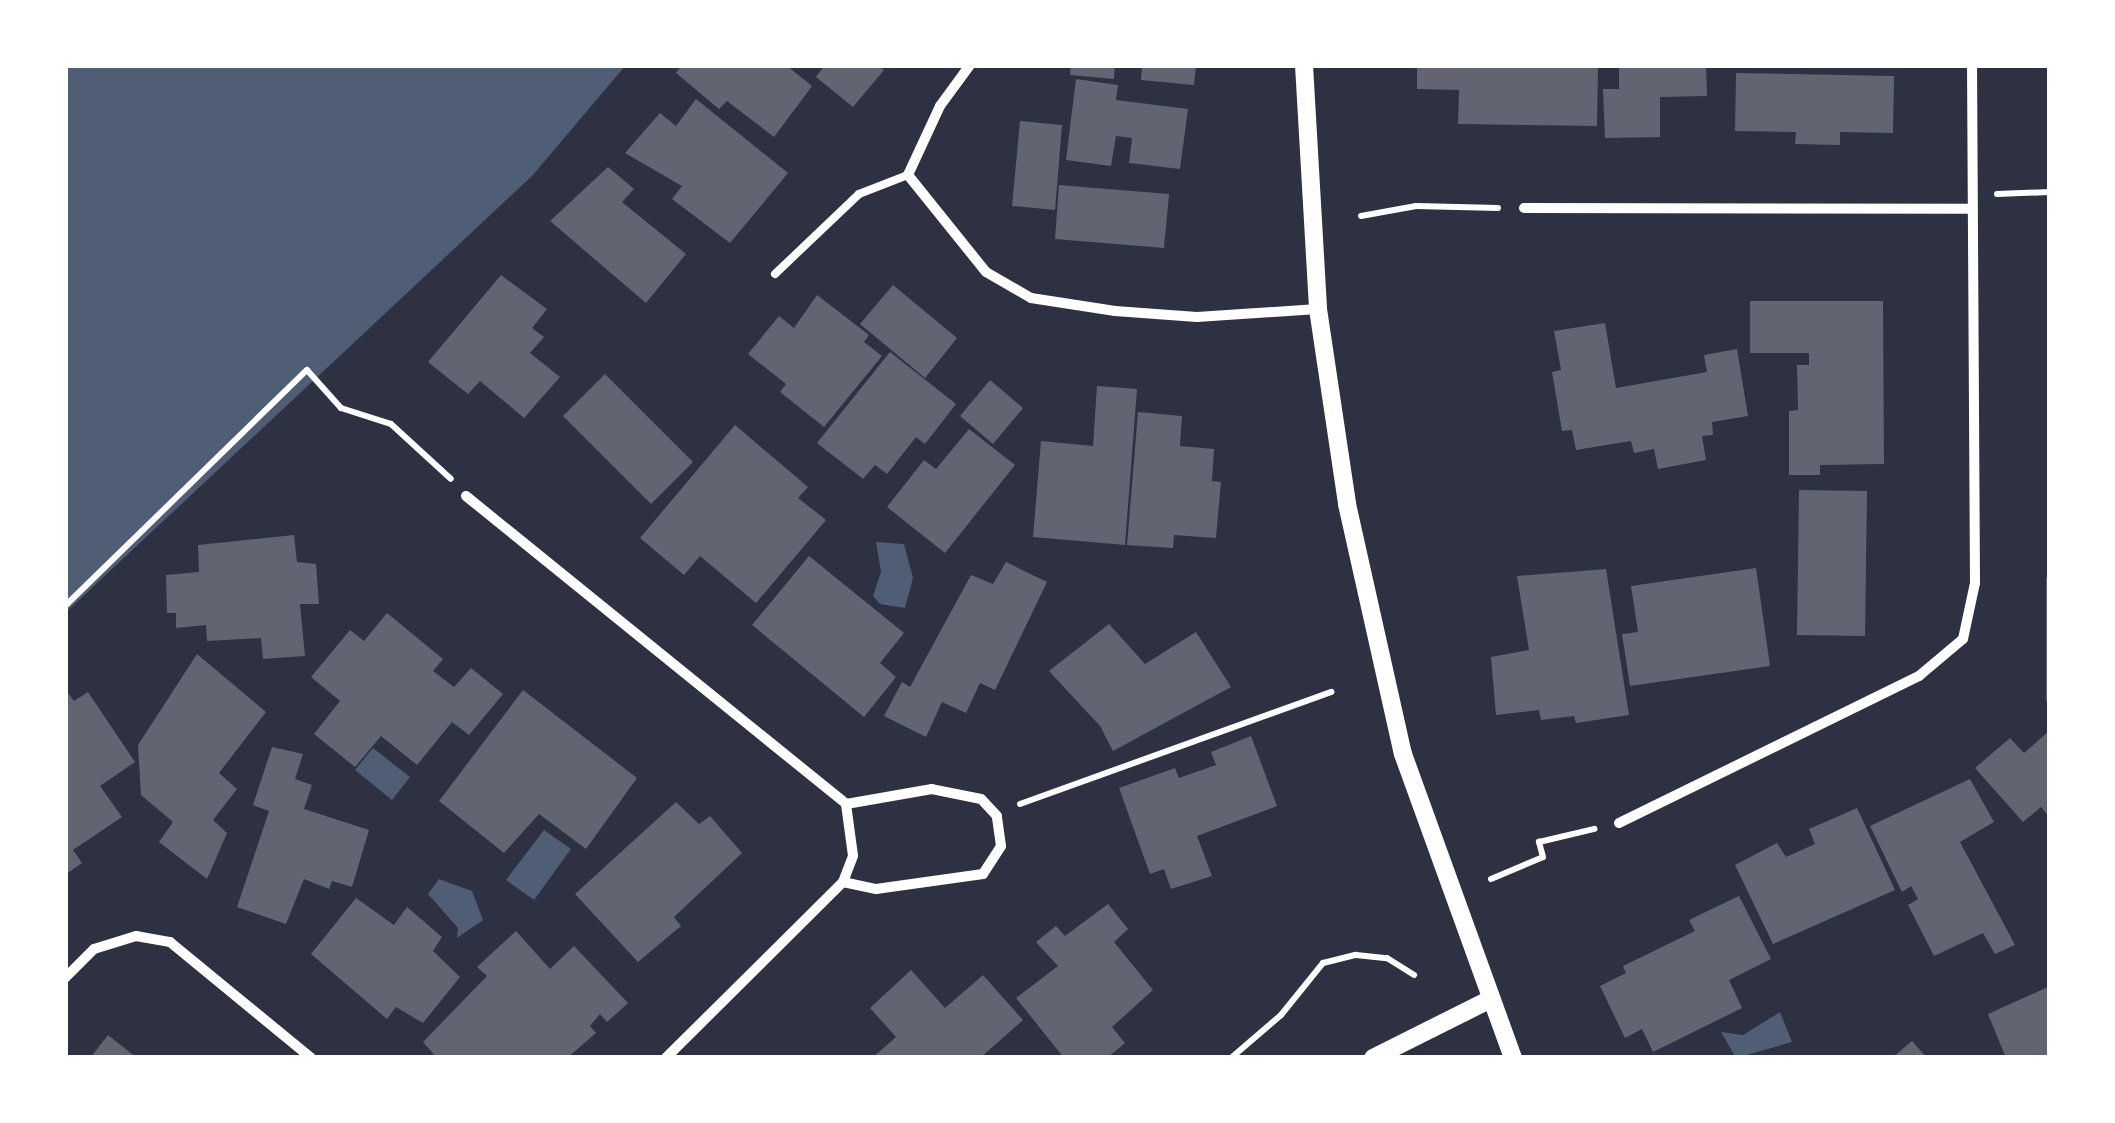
<!DOCTYPE html>
<style>
body{margin:0}
#map{position:relative;width:2115px;height:1123px;overflow:hidden;background:#2d3142;font-family:Rubik,sans-serif}
div>[style]{position:absolute}
.water>*{inset:0;background:#4f5d75}
.building>*{inset:0;background:#626471}
.path>*{height:6px;margin:-3px;padding:0 3px;transform-origin:3px;border-radius:3px;background:#fff}
.service>*{height:8px;margin:-4px;padding:0 4px;transform-origin:4px;border-radius:4px;background:#fff}
.minor>*{height:10px;margin:-5px;padding:0 5px;transform-origin:5px;border-radius:5px;background:#fff}
.tertiary>*{height:18px;margin:-9px;padding:0 9px;transform-origin:9px;border-radius:9px;background:#fff}
span{translate:-50% -50%;white-space:nowrap;text-align:center;line-height:1.15;-webkit-text-stroke:10px #fff;paint-order:stroke}
.frame{position:absolute;inset:0;border:68px solid #fff;pointer-events:none}
</style>
<div id="map">
<div class="water">
<div style="clip-path:polygon(65px 65px,626px 65px,532px 176px,65px 613px)"></div>
<div style="clip-path:polygon(876px 542px,904px 544px,913px 578px,905px 608px,880px 604px,873px 596px,881px 572px)"></div>
<div style="clip-path:polygon(373px 748px,410px 777px,392px 800px,355px 770px)"></div>
<div style="clip-path:polygon(544px 830px,571px 849px,534px 900px,506px 880px)"></div>
<div style="clip-path:polygon(439px 879px,472px 891px,483px 920px,457px 938px,458px 928px,428px 894px)"></div>
<div style="clip-path:polygon(1780px 1012px,1792px 1042px,1736px 1058px,1721px 1032px,1743px 1035px)"></div>
</div>
<div class="building">
<div style="clip-path:polygon(682px 65px,786px 65px,812px 86px,774px 137px,727px 101px,719px 109px,676px 73px)"></div>
<div style="clip-path:polygon(825px 65px,878px 65px,884px 70px,853px 107px,816px 77px)"></div>
<div style="clip-path:polygon(1071px 65px,1115px 65px,1114px 79px,1070px 75px)"></div>
<div style="clip-path:polygon(1142px 65px,1196px 65px,1194px 85px,1141px 80px)"></div>
<div style="clip-path:polygon(1417px 65px,1598px 65px,1597px 126px,1458px 124px,1459px 90px,1417px 89px)"></div>
<div style="clip-path:polygon(1619px 65px,1706px 65px,1707px 96px,1660px 97px,1660px 137px,1605px 138px,1603px 89px,1619px 89px)"></div>
<div style="clip-path:polygon(1736px 73px,1894px 76px,1893px 133px,1840px 132px,1840px 145px,1795px 144px,1796px 132px,1735px 131px)"></div>
<div style="clip-path:polygon(1076px 79px,1118px 85px,1116px 100px,1188px 109px,1180px 169px,1129px 163px,1132px 138px,1116px 136px,1111px 166px,1066px 160px)"></div>
<div style="clip-path:polygon(696px 99px,788px 173px,730px 243px,672px 199px,682px 186px,625px 153px,660px 113px,676px 126px)"></div>
<div style="clip-path:polygon(1020px 121px,1062px 125px,1055px 210px,1012px 206px)"></div>
<div style="clip-path:polygon(608px 167px,634px 189px,622px 202px,686px 254px,646px 303px,550px 221px)"></div>
<div style="clip-path:polygon(1059px 185px,1169px 194px,1164px 248px,1055px 239px)"></div>
<div style="clip-path:polygon(501px 275px,547px 309px,532px 328px,544px 337px,530px 353px,560px 377px,524px 418px,480px 381px,468px 394px,428px 362px)"></div>
<div style="clip-path:polygon(893px 285px,957px 338px,925px 378px,860px 324px)"></div>
<div style="clip-path:polygon(817px 295px,869px 335px,864px 342px,882px 356px,824px 427px,780px 392px,786px 384px,748px 354px,779px 316px,794px 328px)"></div>
<div style="clip-path:polygon(1750px 301px,1883px 301px,1884px 464px,1820px 465px,1820px 475px,1789px 475px,1789px 411px,1798px 410px,1797px 365px,1809px 365px,1809px 353px,1750px 353px)"></div>
<div style="clip-path:polygon(1605px 323px,1616px 388px,1707px 372px,1704px 355px,1737px 349px,1748px 416px,1712px 422px,1713px 435px,1702px 436px,1706px 460px,1658px 469px,1654px 449px,1634px 453px,1631px 441px,1576px 450px,1572px 430px,1562px 431px,1552px 372px,1561px 370px,1554px 331px)"></div>
<div style="clip-path:polygon(890px 352px,956px 404px,925px 444px,916px 437px,887px 474px,875px 465px,863px 479px,817px 443px)"></div>
<div style="clip-path:polygon(605px 374px,693px 462px,651px 504px,563px 416px)"></div>
<div style="clip-path:polygon(990px 380px,1023px 408px,993px 444px,960px 416px)"></div>
<div style="clip-path:polygon(1097px 386px,1137px 389px,1125px 545px,1033px 537px,1041px 441px,1093px 446px)"></div>
<div style="clip-path:polygon(1138px 412px,1182px 416px,1180px 446px,1214px 449px,1212px 481px,1221px 482px,1216px 538px,1174px 535px,1173px 548px,1127px 545px)"></div>
<div style="clip-path:polygon(735px 425px,808px 487px,798px 498px,826px 520px,756px 603px,700px 556px,684px 575px,640px 538px)"></div>
<div style="clip-path:polygon(969px 429px,1015px 465px,945px 553px,887px 507px,924px 460px,936px 469px)"></div>
<div style="clip-path:polygon(1799px 490px,1867px 491px,1865px 636px,1797px 635px)"></div>
<div style="clip-path:polygon(294px 535px,297px 562px,316px 564px,319px 604px,300px 604px,305px 656px,263px 659px,261px 638px,207px 641px,206px 625px,176px 628px,176px 613px,167px 613px,166px 575px,199px 572px,198px 545px)"></div>
<div style="clip-path:polygon(809px 556px,904px 633px,880px 663px,896px 677px,864px 717px,752px 625px)"></div>
<div style="clip-path:polygon(1006px 562px,1047px 582px,995px 690px,980px 683px,966px 713px,942px 702px,926px 737px,884px 716px,902px 682px,910px 687px,971px 575px,993px 584px)"></div>
<div style="clip-path:polygon(1756px 568px,1770px 666px,1630px 686px,1622px 634px,1638px 632px,1631px 586px)"></div>
<div style="clip-path:polygon(1606px 569px,1629px 715px,1576px 723px,1574px 716px,1541px 720px,1539px 710px,1496px 715px,1491px 657px,1529px 650px,1517px 576px)"></div>
<div style="clip-path:polygon(2046px 577px,2050px 577px,2050px 701px,2046px 701px)"></div>
<div style="clip-path:polygon(387px 613px,443px 659px,433px 671px,454px 687px,471px 668px,503px 694px,469px 735px,452px 722px,417px 765px,381px 736px,355px 767px,314px 734px,340px 701px,311px 677px,350px 630px,364px 641px)"></div>
<div style="clip-path:polygon(1109px 624px,1145px 664px,1196px 632px,1231px 687px,1113px 751px,1100px 726px,1049px 671px)"></div>
<div style="clip-path:polygon(197px 654px,266px 712px,219px 773px,237px 789px,213px 820px,227px 833px,207px 879px,159px 842px,173px 822px,141px 795px,138px 745px)"></div>
<div style="clip-path:polygon(65px 689px,74px 701px,88px 692px,135px 762px,100px 786px,122px 817px,73px 850px,82px 863px,65px 875px)"></div>
<div style="clip-path:polygon(523px 690px,637px 778px,586px 849px,539px 814px,504px 853px,439px 801px)"></div>
<div style="clip-path:polygon(2050px 730px,2050px 818px,2041px 807px,2023px 822px,1975px 768px,2010px 738px,2024px 753px)"></div>
<div style="clip-path:polygon(1251px 736px,1277px 806px,1197px 836px,1212px 876px,1171px 889px,1164px 869px,1150px 874px,1119px 788px,1175px 768px,1179px 778px,1216px 765px,1211px 752px)"></div>
<div style="clip-path:polygon(272px 747px,303px 754px,295px 779px,312px 785px,304px 809px,369px 830px,352px 887px,332px 881px,329px 889px,304px 879px,286px 924px,237px 907px,269px 811px,253px 805px)"></div>
<div style="clip-path:polygon(1970px 779px,1994px 822px,1960px 842px,2015px 945px,1995px 954px,1983px 933px,1934px 956px,1908px 905px,1918px 899px,1911px 886px,1902px 892px,1870px 826px)"></div>
<div style="clip-path:polygon(676px 802px,699px 824px,710px 816px,742px 853px,674px 917px,681px 926px,638px 962px,575px 894px)"></div>
<div style="clip-path:polygon(1857px 808px,1895px 890px,1773px 944px,1735px 865px,1777px 843px,1786px 857px,1815px 844px,1809px 829px)"></div>
<div style="clip-path:polygon(1739px 896px,1771px 959px,1729px 980px,1742px 1008px,1653px 1052px,1642px 1029px,1625px 1038px,1600px 986px,1626px 973px,1623px 966px,1695px 931px,1689px 920px)"></div>
<div style="clip-path:polygon(356px 898px,394px 925px,407px 907px,442px 937px,433px 951px,460px 977px,423px 1023px,396px 1007px,387px 1019px,311px 954px)"></div>
<div style="clip-path:polygon(1108px 904px,1128px 929px,1114px 942px,1153px 990px,1112px 1027px,1125px 1043px,1107px 1058px,1064px 1058px,1016px 998px,1058px 966px,1036px 942px,1056px 926px,1065px 936px)"></div>
<div style="clip-path:polygon(516px 931px,550px 969px,574px 946px,628px 1003px,607px 1022px,600px 1014px,590px 1026px,596px 1033px,567px 1058px,437px 1058px,423px 1042px,487px 976px,477px 967px)"></div>
<div style="clip-path:polygon(911px 970px,945px 1008px,983px 975px,1023px 1020px,980px 1058px,872px 1058px,896px 1037px,870px 1008px)"></div>
<div style="clip-path:polygon(2050px 986px,2050px 1058px,2006px 1058px,1988px 1014px)"></div>
<div style="clip-path:polygon(108px 1035px,137px 1058px,90px 1058px)"></div>
<div style="clip-path:polygon(1912px 1041px,1927px 1058px,1892px 1058px)"></div>
</div>
<div class="path">
<div style="left:1997px;top:194px;width:53px;rotate:-2.2deg"></div>
<div style="left:1361px;top:216px;width:56px;rotate:-10.3deg"></div>
<div style="left:1416px;top:206px;width:82px;rotate:1.4deg"></div>
<div style="left:65px;top:606px;width:338px;rotate:-44.3deg"></div>
<div style="left:307px;top:370px;width:51px;rotate:48.2deg"></div>
<div style="left:341px;top:408px;width:52px;rotate:17.7deg"></div>
<div style="left:391px;top:424px;width:81px;rotate:42.5deg"></div>
<div style="left:1020px;top:804px;width:331px;rotate:-19.8deg"></div>
<div style="left:1491px;top:879px;width:56px;rotate:-22.9deg"></div>
<div style="left:1543px;top:857px;width:16px;rotate:-105deg"></div>
<div style="left:1539px;top:842px;width:57px;rotate:-13.3deg"></div>
<div style="left:1231px;top:1058px;width:66px;rotate:-40.7deg"></div>
<div style="left:1281px;top:1015px;width:67px;rotate:-51.1deg"></div>
<div style="left:1323px;top:963px;width:34px;rotate:-14deg"></div>
<div style="left:1356px;top:955px;width:31px;rotate:6deg"></div>
<div style="left:1387px;top:958px;width:32px;rotate:32deg"></div>
</div>
<div class="service">
<div style="left:775px;top:274px;width:116px;rotate:-43.6deg"></div>
<div style="left:859px;top:194px;width:53px;rotate:-21.2deg"></div>
</div>
<div class="minor">
<div style="left:970px;top:65px;width:51px;rotate:126.2deg"></div>
<div style="left:940px;top:106px;width:76px;rotate:114.9deg"></div>
<div style="left:908px;top:175px;width:124px;rotate:51.2deg"></div>
<div style="left:986px;top:272px;width:52px;rotate:30deg"></div>
<div style="left:1031px;top:298px;width:85px;rotate:8.8deg"></div>
<div style="left:1115px;top:311px;width:82px;rotate:4.2deg"></div>
<div style="left:1197px;top:317px;width:121px;rotate:-3.8deg"></div>
<div style="left:1524px;top:208px;width:448px;rotate:0.1deg"></div>
<div style="left:466px;top:496px;width:489px;rotate:39deg"></div>
<div style="left:846px;top:804px;width:52px;rotate:82.3deg"></div>
<div style="left:853px;top:856px;width:28px;rotate:111deg"></div>
<div style="left:843px;top:882px;width:250px;rotate:135.2deg"></div>
<div style="left:1619px;top:823px;width:334px;rotate:-26.1deg"></div>
<div style="left:1919px;top:676px;width:57px;rotate:-40.1deg"></div>
<div style="left:1963px;top:639px;width:57px;rotate:-77.9deg"></div>
<div style="left:1975px;top:583px;width:518px;rotate:-90.33deg"></div>
<div style="left:843px;top:882px;width:34px;rotate:12deg"></div>
<div style="left:876px;top:889px;width:108px;rotate:-8deg"></div>
<div style="left:983px;top:874px;width:33px;rotate:-57deg"></div>
<div style="left:1001px;top:846px;width:30px;rotate:-98deg"></div>
<div style="left:997px;top:816px;width:23px;rotate:-133deg"></div>
<div style="left:981px;top:799px;width:50px;rotate:-168.5deg"></div>
<div style="left:932px;top:789px;width:87px;rotate:170.1deg"></div>
<div style="left:65px;top:978px;width:41px;rotate:-45deg"></div>
<div style="left:94px;top:949px;width:44px;rotate:-17.2deg"></div>
<div style="left:136px;top:936px;width:35px;rotate:10deg"></div>
<div style="left:170px;top:942px;width:183px;rotate:39.4deg"></div>
</div>
<div class="tertiary">
<div style="left:1304px;top:65px;width:244px;rotate:86.7deg"></div>
<div style="left:1318px;top:309px;width:197px;rotate:81.5deg"></div>
<div style="left:1347px;top:504px;width:256px;rotate:77.4deg"></div>
<div style="left:1403px;top:754px;width:323px;rotate:70.1deg"></div>
<div style="left:1373px;top:1058px;width:130px;rotate:-26.6deg"></div>
</div>
<div class="frame"></div>
</div>
